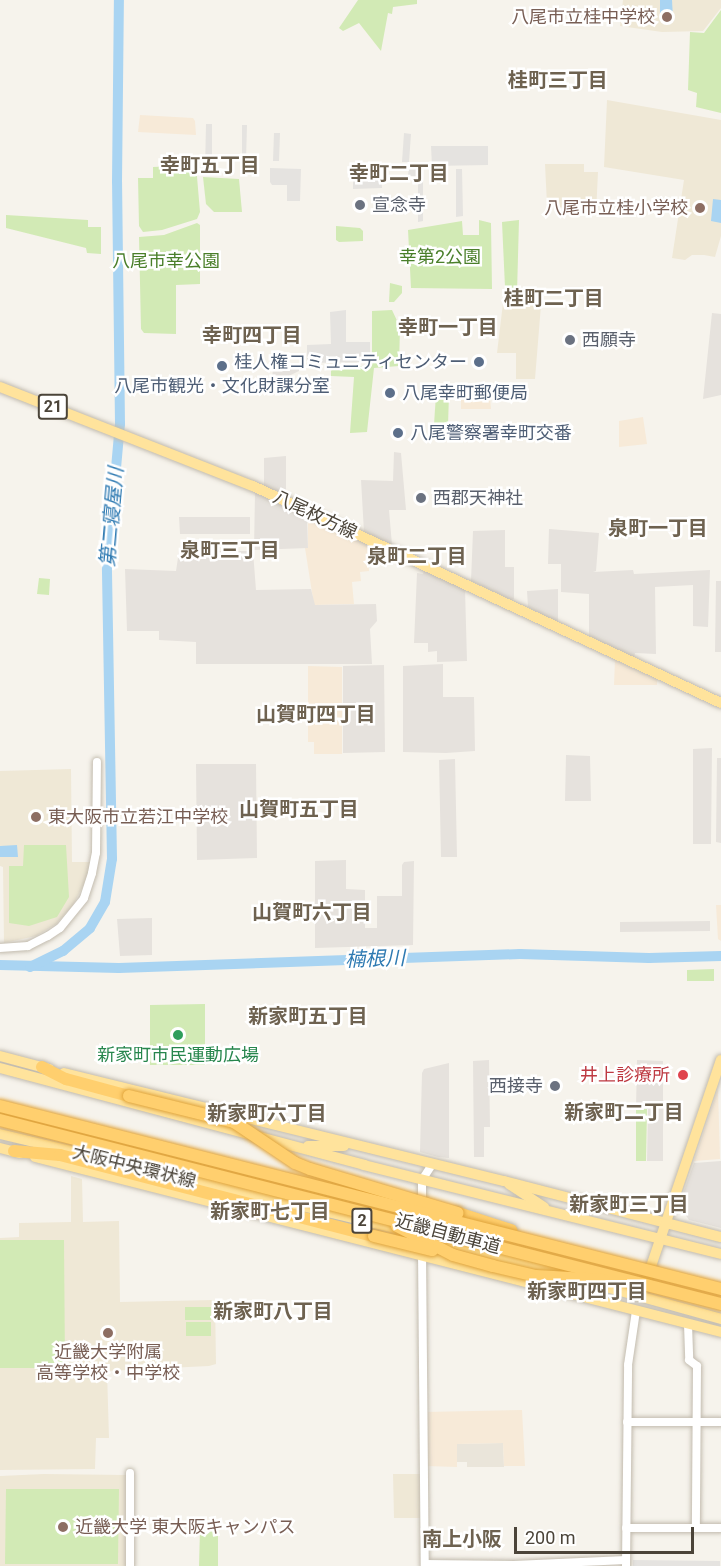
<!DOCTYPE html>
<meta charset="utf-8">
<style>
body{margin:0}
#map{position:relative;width:721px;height:1566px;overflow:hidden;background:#f6f3ec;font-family:Roboto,"Noto Sans JP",sans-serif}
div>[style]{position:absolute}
.residential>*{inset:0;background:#eae5da}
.commercial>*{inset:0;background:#f7ead8}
.industrial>*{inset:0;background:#e6e2dd}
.education>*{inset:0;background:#efe8d6}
.green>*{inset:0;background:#d2eab5}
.parking>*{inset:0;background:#e5e3e0}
.water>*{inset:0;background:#a9d4f2}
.river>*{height:10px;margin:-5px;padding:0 5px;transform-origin:5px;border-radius:5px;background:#a9d4f2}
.roads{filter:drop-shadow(0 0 2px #c2bbae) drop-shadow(0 0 2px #c2bbae)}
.minor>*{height:8px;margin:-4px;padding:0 4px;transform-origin:4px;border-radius:4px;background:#fff}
.major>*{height:10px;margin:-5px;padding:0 5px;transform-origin:5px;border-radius:5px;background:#ffe39c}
.highway>*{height:12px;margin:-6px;padding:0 6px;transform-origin:6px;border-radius:6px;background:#ffcf6e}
.bridges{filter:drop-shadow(0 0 2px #e0a43c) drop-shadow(0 0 2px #e0a43c)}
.highway-bridge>*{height:12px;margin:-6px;padding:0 6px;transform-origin:6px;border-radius:6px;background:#ffcf6e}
.dots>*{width:16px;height:16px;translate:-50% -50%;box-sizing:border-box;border:3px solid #fff;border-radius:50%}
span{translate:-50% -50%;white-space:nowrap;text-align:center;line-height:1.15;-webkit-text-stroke:5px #fff;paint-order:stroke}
.shield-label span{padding:2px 4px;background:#fff;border:2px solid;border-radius:4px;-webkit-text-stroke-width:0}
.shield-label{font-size:16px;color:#4b4439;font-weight:700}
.education-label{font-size:18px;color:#785e54}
.right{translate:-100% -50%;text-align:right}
.left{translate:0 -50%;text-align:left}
.worship-label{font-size:18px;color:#5b616d}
.park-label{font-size:18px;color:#4a7f2a}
.service-label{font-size:18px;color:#4e5e75}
.street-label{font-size:18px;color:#4b4439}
.leisure-label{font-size:18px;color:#27864d}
.health-label{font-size:18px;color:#be3a42}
.neighbourhood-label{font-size:20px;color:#6e6250;font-weight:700}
.water-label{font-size:20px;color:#2e7ab2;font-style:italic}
.scale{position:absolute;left:514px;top:1527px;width:180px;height:27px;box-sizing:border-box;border:3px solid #4b4439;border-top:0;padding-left:8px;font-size:18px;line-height:21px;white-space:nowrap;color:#4b4439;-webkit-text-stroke:4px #fff;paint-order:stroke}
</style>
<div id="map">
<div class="residential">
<div style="clip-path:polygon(503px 1443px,504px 1467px,467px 1467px,467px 1462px,457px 1462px,457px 1444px)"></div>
</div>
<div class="commercial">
<div style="clip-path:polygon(140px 115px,193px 118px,195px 121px,196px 135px,138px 132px)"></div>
<div style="clip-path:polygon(461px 397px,490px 397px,491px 409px,461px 409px)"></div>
<div style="clip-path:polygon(643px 417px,647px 444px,619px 447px,619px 421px)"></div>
<div style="clip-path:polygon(308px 517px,367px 544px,369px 571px,360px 572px,361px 581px,352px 582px,354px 604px,314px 605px,305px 548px,308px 547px)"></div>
<div style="clip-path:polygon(615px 660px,657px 679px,657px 685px,614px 685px)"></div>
<div style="clip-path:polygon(308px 666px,342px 667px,342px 754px,314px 754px,314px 742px,308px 742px)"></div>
<div style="clip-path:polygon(716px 905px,721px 905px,721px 941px,718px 939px)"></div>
<div style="clip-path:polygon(718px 1089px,720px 1159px,694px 1161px)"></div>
<div style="clip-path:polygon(522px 1410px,525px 1466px,504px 1466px,503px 1443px,457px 1444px,457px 1467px,426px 1466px,425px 1412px)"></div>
</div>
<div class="industrial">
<div style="clip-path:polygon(712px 313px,721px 314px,721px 395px,703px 399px)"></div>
<div style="clip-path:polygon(273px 364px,299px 364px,299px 371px,272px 384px)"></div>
<div style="clip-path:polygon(394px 452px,401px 453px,406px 510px,389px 510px,392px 545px,364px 532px,361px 480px,393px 481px)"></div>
<div style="clip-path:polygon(286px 456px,286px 495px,264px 486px,264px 458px)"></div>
<div style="clip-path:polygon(255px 493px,307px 517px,308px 548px,254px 550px)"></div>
<div style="clip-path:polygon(179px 517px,250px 517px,250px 534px,180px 534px)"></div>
<div style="clip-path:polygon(549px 529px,599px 533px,596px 571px,593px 572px,633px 570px,634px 574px,710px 570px,708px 627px,693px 626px,693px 585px,655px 587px,656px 654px,635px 653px,634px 658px,589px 636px,589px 594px,561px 592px,561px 564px,548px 564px)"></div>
<div style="clip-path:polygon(505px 530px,505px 567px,514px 567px,514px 599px,511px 600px,471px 581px,473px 531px)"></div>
<div style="clip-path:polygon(179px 551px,253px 551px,256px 590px,311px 589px,315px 605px,376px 604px,377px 621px,370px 629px,372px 664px,196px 664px,196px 642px,159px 640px,159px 631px,127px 631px,125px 569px,176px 571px)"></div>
<div style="clip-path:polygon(424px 571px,465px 589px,467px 661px,437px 662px,437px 651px,428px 652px,428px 643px,414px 643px,417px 573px,423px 574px)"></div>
<div style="clip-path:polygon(716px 581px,721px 581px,721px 652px,715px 652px)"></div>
<div style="clip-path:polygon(558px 589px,558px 623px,528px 607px,527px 591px)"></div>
<div style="clip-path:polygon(443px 664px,443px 697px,474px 697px,475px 751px,446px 753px,403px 752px,403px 666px)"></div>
<div style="clip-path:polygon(384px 665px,385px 752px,343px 753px,343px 666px)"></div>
<div style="clip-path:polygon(712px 748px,711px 844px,693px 844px,693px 749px)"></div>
<div style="clip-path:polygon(566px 755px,590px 756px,591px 801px,565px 801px)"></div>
<div style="clip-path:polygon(717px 758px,721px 758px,721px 843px,716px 842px)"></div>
<div style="clip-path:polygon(455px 759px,457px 857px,441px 857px,439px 760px)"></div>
<div style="clip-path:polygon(196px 764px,256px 764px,257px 858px,197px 860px)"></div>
<div style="clip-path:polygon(346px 860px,346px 889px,365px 890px,365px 928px,377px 928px,377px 896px,402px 896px,402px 865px,404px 862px,414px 861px,413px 945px,315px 948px,315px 861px)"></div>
<div style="clip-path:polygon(152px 918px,152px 955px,120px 956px,117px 919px)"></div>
<div style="clip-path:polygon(710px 921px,710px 931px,620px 932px,620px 922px)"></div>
<div style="clip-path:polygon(489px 1060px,490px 1127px,484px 1127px,484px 1157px,474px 1157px,473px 1061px)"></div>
<div style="clip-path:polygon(637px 1060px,663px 1061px,663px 1161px,647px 1161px,648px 1109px,636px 1108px)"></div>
<div style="clip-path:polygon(449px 1063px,449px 1158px,438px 1157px,420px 1152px,422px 1073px,424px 1069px)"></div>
<div style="clip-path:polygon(721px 1161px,721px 1228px,689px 1220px,679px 1205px,694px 1163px)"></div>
</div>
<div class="education">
<div style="clip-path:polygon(623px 0,721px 0,721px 8px,703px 31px,662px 32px,620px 26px)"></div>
<div style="clip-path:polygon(607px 100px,721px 120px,721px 236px,715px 257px,704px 255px,692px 255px,685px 260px,672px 258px,684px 180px,604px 167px)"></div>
<div style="clip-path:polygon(545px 164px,584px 164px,584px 172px,598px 172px,596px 214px,547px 205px)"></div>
<div style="clip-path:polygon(507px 300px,541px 305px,535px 379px,516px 379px,516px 353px,497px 353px,503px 303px)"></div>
<div style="clip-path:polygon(71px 769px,72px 862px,91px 862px,85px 886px,83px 886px,73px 905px,56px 924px,36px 936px,4px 943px,3px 867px,0 866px,0 771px)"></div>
<div style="clip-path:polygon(71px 1176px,82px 1179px,83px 1222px,119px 1221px,120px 1302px,215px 1300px,216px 1364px,209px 1366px,107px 1371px,109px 1438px,96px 1438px,95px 1469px,0 1470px,0 1238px,19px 1237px,19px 1223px,71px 1222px)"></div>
<div style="clip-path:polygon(44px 1474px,126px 1475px,126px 1566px,0 1566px,0 1476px)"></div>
<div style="clip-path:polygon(393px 1474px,420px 1474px,420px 1518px,394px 1518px)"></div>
</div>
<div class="green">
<div style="clip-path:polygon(358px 0,417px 0,417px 4px,393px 7px,392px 14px,388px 13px,381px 51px,359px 23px,343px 31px,339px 28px)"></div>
<div style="clip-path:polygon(721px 10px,721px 113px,696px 107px,697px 93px,688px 90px,690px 32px,704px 33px)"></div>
<div style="clip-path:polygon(196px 165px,200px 212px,197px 219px,162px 230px,143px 232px,139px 226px,138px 178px,153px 178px,153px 167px)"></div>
<div style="clip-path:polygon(203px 177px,239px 179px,242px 212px,214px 212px,206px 204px)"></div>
<div style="clip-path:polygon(6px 215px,88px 220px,88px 227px,101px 227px,101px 254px,87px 253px,86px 248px,6px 228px)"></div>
<div style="clip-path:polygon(479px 220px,491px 223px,492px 289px,411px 288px,408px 230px,462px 221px,463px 235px,479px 235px)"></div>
<div style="clip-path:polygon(519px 220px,517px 293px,511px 293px,505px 287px,502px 222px)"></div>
<div style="clip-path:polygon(197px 223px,200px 225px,200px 284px,176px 285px,176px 334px,144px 333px,141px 329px,139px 237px,164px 235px)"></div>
<div style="clip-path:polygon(336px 226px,360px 228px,363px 231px,363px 241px,339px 242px,336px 240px)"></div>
<div style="clip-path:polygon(390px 283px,402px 286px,402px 293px,394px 302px,389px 302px)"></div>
<div style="clip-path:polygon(392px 310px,400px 327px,399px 366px,374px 368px,367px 432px,350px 433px,354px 377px,331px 376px,331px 371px,335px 366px,365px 366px,372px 356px,372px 311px)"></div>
<div style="clip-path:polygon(449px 393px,448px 425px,434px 425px,436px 394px)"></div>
<div style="clip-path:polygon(39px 578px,50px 579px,49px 595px,37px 594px)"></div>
<div style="clip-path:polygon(24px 845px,66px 845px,69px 897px,57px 917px,29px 926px,9px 923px,9px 866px,23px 866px)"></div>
<div style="clip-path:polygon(714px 969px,714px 981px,687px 981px,687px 970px)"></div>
<div style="clip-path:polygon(205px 1004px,205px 1065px,150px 1065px,150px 1005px)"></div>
<div style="clip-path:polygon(636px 1109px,647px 1109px,646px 1161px,636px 1161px)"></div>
<div style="clip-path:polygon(0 1240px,64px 1240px,65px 1368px,0 1368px)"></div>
<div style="clip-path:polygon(185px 1307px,211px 1307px,211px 1320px,185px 1320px)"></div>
<div style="clip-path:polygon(186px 1322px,211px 1322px,211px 1336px,186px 1336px)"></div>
<div style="clip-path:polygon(6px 1489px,119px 1489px,118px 1564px,5px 1564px)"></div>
<div style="clip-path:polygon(200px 1530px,218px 1531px,218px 1566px,199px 1566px)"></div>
</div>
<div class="parking">
<div style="clip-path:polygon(206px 124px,212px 124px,212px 170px,205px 170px)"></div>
<div style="clip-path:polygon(242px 125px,247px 125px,246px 160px,242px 160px)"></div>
<div style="clip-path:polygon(274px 133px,280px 133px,279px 161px,273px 161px)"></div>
<div style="clip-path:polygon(404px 133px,411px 134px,409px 162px,402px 162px)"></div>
<div style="clip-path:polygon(431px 146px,488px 146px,488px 165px,432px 166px)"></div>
<div style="clip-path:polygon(409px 166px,423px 166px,423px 221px,418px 222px,418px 176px,408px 176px)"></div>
<div style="clip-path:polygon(270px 168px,301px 169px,300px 201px,287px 201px,287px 185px,272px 185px,270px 182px)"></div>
<div style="clip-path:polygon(456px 169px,462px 169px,463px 216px,456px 217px)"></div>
<div style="clip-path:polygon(353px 173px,381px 173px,382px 188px,353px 189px)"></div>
<div style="clip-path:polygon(346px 310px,346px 342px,370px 342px,370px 362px,307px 363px,307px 345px,331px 344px,330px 312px)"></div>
<div style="clip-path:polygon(633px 1560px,720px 1561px,720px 1566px,633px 1566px)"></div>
</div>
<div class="water">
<div style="clip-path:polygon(660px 0,672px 0,673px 19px,660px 19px)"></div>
<div style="clip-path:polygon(713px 199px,721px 200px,721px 223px,711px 221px)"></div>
<div style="clip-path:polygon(17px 845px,18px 857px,0 857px,0 846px)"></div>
</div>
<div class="river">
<div style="left:0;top:965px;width:119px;rotate:1.4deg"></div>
<div style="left:119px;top:968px;width:401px;rotate:-2deg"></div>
<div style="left:520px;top:954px;width:129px;rotate:1.8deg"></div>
<div style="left:649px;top:958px;width:72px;rotate:-1.6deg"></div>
<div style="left:30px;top:967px;width:37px;rotate:-26deg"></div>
<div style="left:63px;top:951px;width:35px;rotate:-40deg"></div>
<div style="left:90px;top:928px;width:30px;rotate:-60deg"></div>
<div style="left:105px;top:902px;width:44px;rotate:-80.8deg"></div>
<div style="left:112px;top:859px;width:290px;rotate:-91deg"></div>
<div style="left:107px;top:569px;width:146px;rotate:-84.9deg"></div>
<div style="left:120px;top:424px;width:242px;rotate:-90.7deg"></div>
<div style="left:117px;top:182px;width:182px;rotate:-89.4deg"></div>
</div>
<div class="roads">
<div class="minor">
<div style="left:0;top:948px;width:28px;rotate:-4deg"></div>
<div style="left:28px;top:946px;width:22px;rotate:-27deg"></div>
<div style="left:48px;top:936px;width:14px;rotate:-34deg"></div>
<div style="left:60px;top:928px;width:38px;rotate:-51deg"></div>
<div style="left:84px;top:898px;width:26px;rotate:-72deg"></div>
<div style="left:92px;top:873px;width:20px;rotate:-79deg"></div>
<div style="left:96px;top:853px;width:91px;rotate:-89.4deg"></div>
<div style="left:422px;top:1233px;width:53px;rotate:-90deg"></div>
<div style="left:422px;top:1180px;width:20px;rotate:-57deg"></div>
<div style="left:422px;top:1251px;width:315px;rotate:89.5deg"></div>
<div style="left:688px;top:1324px;width:36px;rotate:88deg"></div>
<div style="left:689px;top:1360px;width:10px;rotate:37deg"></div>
<div style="left:697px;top:1366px;width:162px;rotate:90.4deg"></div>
<div style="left:627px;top:1422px;width:94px"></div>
<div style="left:626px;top:1528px;width:95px"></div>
<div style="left:425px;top:1564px;width:89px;rotate:0.6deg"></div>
<div style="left:514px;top:1565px;width:112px;rotate:-2.6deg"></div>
<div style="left:130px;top:1566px;width:93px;rotate:-90deg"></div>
<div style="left:626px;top:1566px;width:201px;rotate:-89.4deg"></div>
<div style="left:628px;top:1365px;width:55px;rotate:-81.6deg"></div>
</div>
<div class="major">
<div style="left:0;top:387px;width:272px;rotate:21.4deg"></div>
<div style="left:253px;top:486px;width:516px;rotate:24.88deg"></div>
<div style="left:0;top:1056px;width:51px;rotate:14.9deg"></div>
<div style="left:0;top:1068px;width:377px;rotate:14.9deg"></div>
<div style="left:364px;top:1165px;width:368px;rotate:14deg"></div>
<div style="left:64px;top:1073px;width:453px;rotate:13.8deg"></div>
<div style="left:504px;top:1181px;width:224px;rotate:14.5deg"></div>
<div style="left:0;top:1134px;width:414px;rotate:13.4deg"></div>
<div style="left:308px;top:1146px;width:36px"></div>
<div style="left:0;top:1148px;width:21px;rotate:14deg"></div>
<div style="left:35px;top:1157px;width:708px;rotate:14.31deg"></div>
<div style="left:509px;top:1184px;width:42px;rotate:33.3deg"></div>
<div style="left:421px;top:1234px;width:147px;rotate:16.2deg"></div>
<div style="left:588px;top:1282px;width:138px;rotate:15.5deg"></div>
<div style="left:642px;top:1293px;width:246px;rotate:-71.3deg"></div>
</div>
<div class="highway">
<div style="left:42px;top:1067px;width:27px;rotate:27deg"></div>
<div style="left:66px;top:1079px;width:65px;rotate:15.1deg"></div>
<div style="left:14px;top:1151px;width:46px;rotate:5deg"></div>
<div style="left:60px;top:1155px;width:324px;rotate:14.5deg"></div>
<div style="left:458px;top:1213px;width:56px;rotate:17.8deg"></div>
</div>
</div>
<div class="bridges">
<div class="highway-bridge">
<div style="left:129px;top:1096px;width:108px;rotate:13.9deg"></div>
<div style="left:234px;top:1122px;width:73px;rotate:33.9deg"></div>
<div style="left:295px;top:1163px;width:16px;rotate:22deg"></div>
<div style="left:310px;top:1169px;width:154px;rotate:16.6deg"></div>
<div style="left:0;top:1106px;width:744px;rotate:14.24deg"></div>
<div style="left:0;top:1120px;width:744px;rotate:14.32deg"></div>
<div style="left:397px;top:1226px;width:63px;rotate:27.4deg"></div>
<div style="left:453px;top:1255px;width:41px;rotate:15.4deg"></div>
<div style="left:493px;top:1266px;width:44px;rotate:13.1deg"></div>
<div style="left:536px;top:1276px;width:68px;rotate:3.4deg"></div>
<div style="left:374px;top:1236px;width:60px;rotate:13.6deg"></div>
</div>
</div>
<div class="dots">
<div style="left:667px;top:17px;background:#8d6e63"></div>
<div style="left:360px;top:205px;background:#6b7280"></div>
<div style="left:700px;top:208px;background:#8d6e63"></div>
<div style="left:570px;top:340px;background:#6b7280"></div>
<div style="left:479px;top:362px;background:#5c6f8a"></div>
<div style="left:222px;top:366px;background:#5c6f8a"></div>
<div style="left:390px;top:393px;background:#5c6f8a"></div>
<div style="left:398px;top:433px;background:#5c6f8a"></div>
<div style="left:421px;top:498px;background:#6b7280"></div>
<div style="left:36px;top:817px;background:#8d6e63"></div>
<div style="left:178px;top:1035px;background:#2e9e5b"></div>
<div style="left:683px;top:1075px;background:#e0444e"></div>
<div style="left:555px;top:1086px;background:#6b7280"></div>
<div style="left:108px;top:1333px;background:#8d6e63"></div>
<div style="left:63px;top:1527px;background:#8d6e63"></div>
</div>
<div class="shield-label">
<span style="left:53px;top:407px">21</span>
<span style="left:362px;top:1221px">2</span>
</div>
<div class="education-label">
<span class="right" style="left:655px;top:17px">八尾市立桂中学校</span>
<span class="right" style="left:688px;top:208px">八尾市立桂小学校</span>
<span class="left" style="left:48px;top:817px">東大阪市立若江中学校</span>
<span style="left:108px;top:1363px">近畿大学附属<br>高等学校・中学校</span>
<span class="left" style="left:75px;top:1527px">近畿大学 東大阪キャンパス</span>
</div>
<div class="worship-label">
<span class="left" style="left:372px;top:205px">宣念寺</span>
<span class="left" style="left:582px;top:340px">西願寺</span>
<span class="left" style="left:433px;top:498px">西郡天神社</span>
<span class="right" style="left:543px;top:1086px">西接寺</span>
</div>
<div class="park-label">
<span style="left:440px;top:257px">幸第2公園</span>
<span style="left:166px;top:261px">八尾市幸公園</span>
</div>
<div class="service-label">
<span class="right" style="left:467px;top:362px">桂人権コミュニティセンター</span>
<span style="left:222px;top:386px">八尾市観光・文化財課分室</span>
<span class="left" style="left:402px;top:393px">八尾幸町郵便局</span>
<span class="left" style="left:410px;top:433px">八尾警察署幸町交番</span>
</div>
<div class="street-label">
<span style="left:315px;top:515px;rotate:25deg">八尾枚方線</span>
<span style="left:134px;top:1167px;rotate:14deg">大阪中央環状線</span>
<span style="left:448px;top:1234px;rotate:15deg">近畿自動車道</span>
</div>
<div class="leisure-label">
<span style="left:178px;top:1055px">新家町市民運動広場</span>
</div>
<div class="health-label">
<span class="right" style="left:670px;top:1075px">井上診療所</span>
</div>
<div class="neighbourhood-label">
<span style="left:558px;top:80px">桂町三丁目</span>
<span style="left:210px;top:165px">幸町五丁目</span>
<span style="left:399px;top:173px">幸町二丁目</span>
<span style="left:554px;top:298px">桂町二丁目</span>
<span style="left:448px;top:327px">幸町一丁目</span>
<span style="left:252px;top:335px">幸町四丁目</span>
<span style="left:658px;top:528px">泉町一丁目</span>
<span style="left:230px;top:550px">泉町三丁目</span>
<span style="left:417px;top:556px">泉町二丁目</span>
<span style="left:316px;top:714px">山賀町四丁目</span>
<span style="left:299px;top:809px">山賀町五丁目</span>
<span style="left:312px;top:912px">山賀町六丁目</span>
<span style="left:308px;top:1016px">新家町五丁目</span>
<span style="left:624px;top:1112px">新家町二丁目</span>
<span style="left:267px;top:1113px">新家町六丁目</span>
<span style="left:629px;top:1204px">新家町三丁目</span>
<span style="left:270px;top:1211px">新家町七丁目</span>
<span style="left:587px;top:1291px">新家町四丁目</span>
<span style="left:273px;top:1311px">新家町八丁目</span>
<span style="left:462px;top:1539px">南上小阪</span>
</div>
<div class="water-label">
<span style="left:112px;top:517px;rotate:-85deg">第二寝屋川</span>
<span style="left:375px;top:959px;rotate:-2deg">楠根川</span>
</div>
<div class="scale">200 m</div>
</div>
